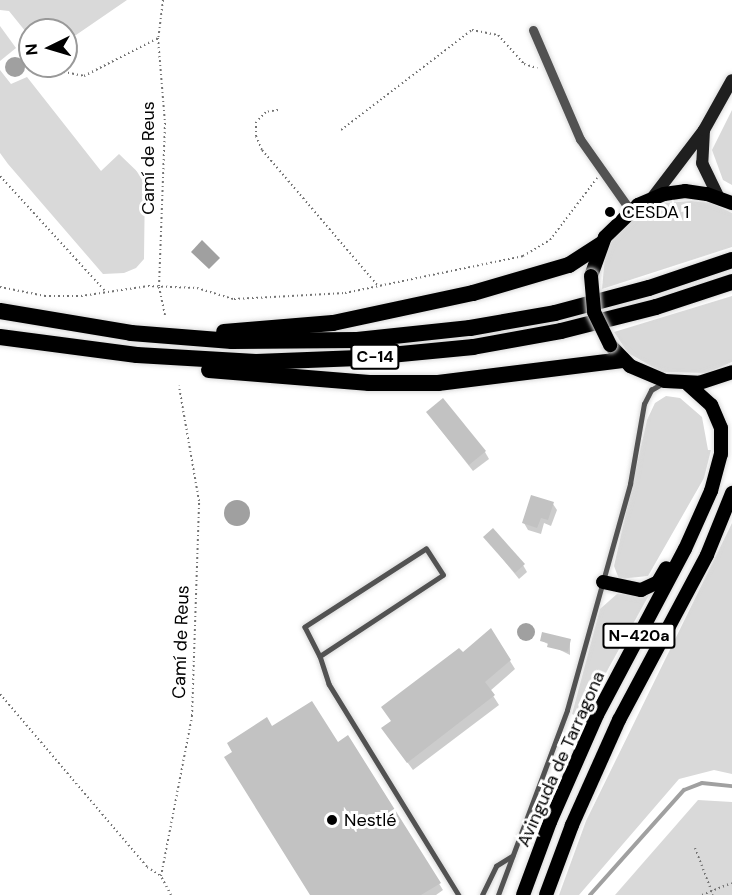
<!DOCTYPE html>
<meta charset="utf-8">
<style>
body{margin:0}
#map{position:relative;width:732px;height:895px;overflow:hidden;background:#fff;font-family:"DM Sans",sans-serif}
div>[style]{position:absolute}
.green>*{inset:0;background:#d9d9d9}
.water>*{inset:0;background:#a0a0a0}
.round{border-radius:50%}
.shadow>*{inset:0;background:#0003}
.stream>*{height:4px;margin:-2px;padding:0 2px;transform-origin:2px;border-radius:2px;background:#a0a0a0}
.building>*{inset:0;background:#c2c2c2}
.path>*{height:2px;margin-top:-1px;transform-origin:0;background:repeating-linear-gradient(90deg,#747474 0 1.5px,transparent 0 4.5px)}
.roads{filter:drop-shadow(0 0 2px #dbdbdb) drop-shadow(0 0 2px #dbdbdb)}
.lane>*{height:4.5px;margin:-2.25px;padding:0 2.25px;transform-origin:2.25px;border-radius:2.25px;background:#525252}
.street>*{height:9px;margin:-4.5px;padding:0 4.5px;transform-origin:4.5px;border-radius:4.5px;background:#525252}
.secondary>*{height:12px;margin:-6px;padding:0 6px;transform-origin:6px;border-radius:6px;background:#1f1f1f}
.primary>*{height:14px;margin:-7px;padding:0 7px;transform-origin:7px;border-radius:7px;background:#000}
.highway>*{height:16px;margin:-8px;padding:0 8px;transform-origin:8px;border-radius:8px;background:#000}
.bridges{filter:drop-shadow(0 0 2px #dbdbdb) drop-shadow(0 0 2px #dbdbdb)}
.primary-bridge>*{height:14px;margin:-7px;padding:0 7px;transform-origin:7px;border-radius:7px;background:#000}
.dots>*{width:16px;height:16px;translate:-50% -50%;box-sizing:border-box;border:3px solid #fff;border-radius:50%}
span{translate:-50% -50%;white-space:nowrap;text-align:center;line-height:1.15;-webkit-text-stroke:6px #fff;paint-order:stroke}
.shield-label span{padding:2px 4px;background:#fff;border:2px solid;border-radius:4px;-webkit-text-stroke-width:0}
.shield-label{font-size:16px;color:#000;font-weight:700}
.street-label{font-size:18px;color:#000}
.poi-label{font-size:18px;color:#000}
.left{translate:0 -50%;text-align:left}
.north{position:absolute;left:18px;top:18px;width:60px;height:60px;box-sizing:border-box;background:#fff;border:2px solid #999;border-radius:50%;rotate:265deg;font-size:16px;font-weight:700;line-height:24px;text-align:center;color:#000}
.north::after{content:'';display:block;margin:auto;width:21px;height:27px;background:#000;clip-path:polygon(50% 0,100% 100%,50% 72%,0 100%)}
</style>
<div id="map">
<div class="green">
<div style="clip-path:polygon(0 0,127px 0,76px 35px,66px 36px,66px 30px,60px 30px,55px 22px,42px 30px,30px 30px,30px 37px,9px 11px,0 10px)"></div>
<div style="clip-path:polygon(0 26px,16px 48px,0 61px)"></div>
<div style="clip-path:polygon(0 70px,11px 84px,27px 77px,101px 171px,119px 154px,145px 179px,144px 259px,136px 268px,124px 273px,103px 274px,8px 164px,0 153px)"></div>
<div style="clip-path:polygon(732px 110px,732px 185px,723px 180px,712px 150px)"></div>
<div style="clip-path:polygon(691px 201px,711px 203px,732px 213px,732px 247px,602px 289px,605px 256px,613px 238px,627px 224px,666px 203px)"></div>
<div style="clip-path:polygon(732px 296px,732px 362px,707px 373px,662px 372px,628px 353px,614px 332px)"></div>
<div style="clip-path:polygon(666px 396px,680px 398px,702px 417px,708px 450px,711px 450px,704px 478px,648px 576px,619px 579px,614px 566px,647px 420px,655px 403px)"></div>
<div style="clip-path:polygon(732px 523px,732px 774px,714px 770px,679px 779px,579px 895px,559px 895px,586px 821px)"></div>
<div style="clip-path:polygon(617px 594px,649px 595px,581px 718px,572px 714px,600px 609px)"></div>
<div style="clip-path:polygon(698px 800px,732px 802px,732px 895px,615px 895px)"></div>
</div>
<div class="water">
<div class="round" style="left:5px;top:57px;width:20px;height:20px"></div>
<div style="clip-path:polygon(202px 240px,220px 258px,209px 269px,191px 252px)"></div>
<div class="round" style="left:224px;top:500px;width:26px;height:26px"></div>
<div class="round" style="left:517px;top:623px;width:18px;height:18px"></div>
</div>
<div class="shadow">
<div style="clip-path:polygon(432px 419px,485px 452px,489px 459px,473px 471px)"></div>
<div style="clip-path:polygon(553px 504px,557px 510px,551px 526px,544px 523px,541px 534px,528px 530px,524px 523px)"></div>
<div style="clip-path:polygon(485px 537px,523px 565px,527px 572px,519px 579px)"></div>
<div style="clip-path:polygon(491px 630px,515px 669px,490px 691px,499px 705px,413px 770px,383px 729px)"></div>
<div style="clip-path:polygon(570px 640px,570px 655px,542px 641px)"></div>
<div style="clip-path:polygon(272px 728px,337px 744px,348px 737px,443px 890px,436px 895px,311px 895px)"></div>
</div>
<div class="stream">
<div style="left:590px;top:895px;width:141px;rotate:-48.2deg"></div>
<div style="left:684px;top:790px;width:19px;rotate:-21deg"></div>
<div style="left:702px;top:783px;width:30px;rotate:6deg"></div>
</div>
<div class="building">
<div style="clip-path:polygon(443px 398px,486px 451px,469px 465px,426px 412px)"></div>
<div style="clip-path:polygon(531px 495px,554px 502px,548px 520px,541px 518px,537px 528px,522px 523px)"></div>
<div style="clip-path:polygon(493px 528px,525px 564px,515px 573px,483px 537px)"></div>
<div style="clip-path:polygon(491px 628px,511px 660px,485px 682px,495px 695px,407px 763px,381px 728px,391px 721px,381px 707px,459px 648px,463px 652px)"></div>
<div style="clip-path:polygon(542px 632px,571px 639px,568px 652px,547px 647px,548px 643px,540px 641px)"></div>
<div style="clip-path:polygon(312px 701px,338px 742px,348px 735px,441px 883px,421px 895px,310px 895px,224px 757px,232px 752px,227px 743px,267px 717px,272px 726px)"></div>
</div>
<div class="path">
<div style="left:163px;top:0;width:38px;rotate:97deg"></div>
<div style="left:158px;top:38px;width:85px;rotate:85.3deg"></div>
<div style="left:165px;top:123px;width:164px;rotate:92.1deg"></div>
<div style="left:159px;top:287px;width:29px;rotate:78deg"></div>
<div style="left:47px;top:77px;width:13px;rotate:-27deg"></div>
<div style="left:59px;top:71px;width:25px;rotate:11deg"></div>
<div style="left:84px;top:76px;width:83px;rotate:-27.2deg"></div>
<div style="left:278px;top:110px;width:12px;rotate:171deg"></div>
<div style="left:266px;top:112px;width:14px;rotate:135deg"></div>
<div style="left:256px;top:122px;width:14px;rotate:90deg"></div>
<div style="left:256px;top:136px;width:15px;rotate:67deg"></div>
<div style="left:262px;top:150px;width:179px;rotate:49.5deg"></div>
<div style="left:341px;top:130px;width:165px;rotate:-37.4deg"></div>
<div style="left:472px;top:30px;width:26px;rotate:11deg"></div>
<div style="left:498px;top:35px;width:39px;rotate:48deg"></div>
<div style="left:524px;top:64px;width:14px;rotate:17deg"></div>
<div style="left:0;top:176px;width:156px;rotate:47.6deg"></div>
<div style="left:0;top:287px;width:46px;rotate:11.3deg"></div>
<div style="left:45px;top:296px;width:36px"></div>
<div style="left:81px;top:296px;width:68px;rotate:-8.5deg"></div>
<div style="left:148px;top:286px;width:49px;rotate:2.3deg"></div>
<div style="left:197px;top:288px;width:39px;rotate:17deg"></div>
<div style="left:234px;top:299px;width:111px;rotate:-3.1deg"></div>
<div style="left:345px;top:293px;width:182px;rotate:-11.7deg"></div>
<div style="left:523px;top:256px;width:31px;rotate:-31deg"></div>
<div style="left:550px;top:240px;width:78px;rotate:-52.8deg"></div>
<div style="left:0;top:694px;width:227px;rotate:49.6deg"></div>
<div style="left:147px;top:867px;width:17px;rotate:33deg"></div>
<div style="left:695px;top:848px;width:50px;rotate:69deg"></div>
<div style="left:171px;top:895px;width:21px;rotate:-118deg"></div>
<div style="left:161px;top:876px;width:163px;rotate:-79deg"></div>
<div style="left:192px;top:716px;width:215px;rotate:-88.1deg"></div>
<div style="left:199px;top:501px;width:117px;rotate:-99.9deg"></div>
<div style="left:702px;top:895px;width:32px;rotate:-22deg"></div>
</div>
<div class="roads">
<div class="lane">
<div style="left:320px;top:656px;width:147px;rotate:-33.4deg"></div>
<div style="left:443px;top:575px;width:31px;rotate:-123deg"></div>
<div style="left:426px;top:549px;width:144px;rotate:147.2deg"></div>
<div style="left:305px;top:627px;width:33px;rotate:63deg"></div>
<div style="left:320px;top:656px;width:29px;rotate:72deg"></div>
<div style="left:329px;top:684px;width:248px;rotate:58.4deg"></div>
<div style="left:482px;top:895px;width:32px;rotate:-64deg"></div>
<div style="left:496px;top:866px;width:19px;rotate:-32deg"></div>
<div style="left:498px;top:895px;width:197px;rotate:-69.5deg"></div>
<div style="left:567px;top:710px;width:235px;rotate:-74.4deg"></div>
<div style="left:630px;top:484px;width:81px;rotate:-80.1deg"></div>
<div style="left:644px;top:404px;width:16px;rotate:-63deg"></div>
<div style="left:651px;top:390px;width:14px;rotate:-30deg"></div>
</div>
<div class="street">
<div style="left:533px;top:30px;width:119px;rotate:66.7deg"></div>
<div style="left:580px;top:139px;width:87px;rotate:54.8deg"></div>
</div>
<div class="secondary">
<div style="left:704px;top:130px;width:33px;rotate:93deg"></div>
<div style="left:702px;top:163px;width:37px;rotate:64deg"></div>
<div style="left:653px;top:197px;width:84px;rotate:-52.7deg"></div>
<div style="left:704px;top:130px;width:57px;rotate:-60.8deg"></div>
</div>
<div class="primary">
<div style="left:591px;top:276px;width:41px;rotate:-70.3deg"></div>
<div style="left:605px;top:237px;width:46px;rotate:-44.1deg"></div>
<div style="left:638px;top:205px;width:28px;rotate:-23deg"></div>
<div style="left:664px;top:194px;width:21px;rotate:-8deg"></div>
<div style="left:685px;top:191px;width:22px;rotate:8deg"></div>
<div style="left:707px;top:194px;width:27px;rotate:20deg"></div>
<div style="left:610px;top:345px;width:29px;rotate:46deg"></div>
<div style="left:630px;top:366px;width:38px;rotate:23deg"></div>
<div style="left:665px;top:381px;width:34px;rotate:3deg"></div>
<div style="left:699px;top:383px;width:35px;rotate:-18deg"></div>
<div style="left:603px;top:582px;width:39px;rotate:12deg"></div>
<div style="left:641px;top:590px;width:19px;rotate:-25deg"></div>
<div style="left:658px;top:582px;width:16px;rotate:-60deg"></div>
<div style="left:523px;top:895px;width:78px;rotate:-69.7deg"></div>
<div style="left:550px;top:822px;width:117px;rotate:-66.3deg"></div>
<div style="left:597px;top:715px;width:188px;rotate:-62.1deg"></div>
<div style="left:685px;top:549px;width:64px;rotate:-65.9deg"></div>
<div style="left:711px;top:491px;width:38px;rotate:-75deg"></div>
<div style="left:721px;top:454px;width:26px;rotate:-90deg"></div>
<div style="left:721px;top:428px;width:25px;rotate:-113deg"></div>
<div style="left:711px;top:405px;width:31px;rotate:-138deg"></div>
<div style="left:546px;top:895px;width:75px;rotate:-69.6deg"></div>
<div style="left:572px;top:825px;width:115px;rotate:-65.9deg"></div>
<div style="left:619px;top:720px;width:187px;rotate:-61.9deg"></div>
<div style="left:707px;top:555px;width:67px;rotate:-68deg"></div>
</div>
<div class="highway">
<div style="left:0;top:311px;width:133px;rotate:9.5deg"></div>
<div style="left:131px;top:333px;width:101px;rotate:4.5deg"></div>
<div style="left:232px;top:341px;width:125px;rotate:-0.5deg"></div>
<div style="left:357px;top:340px;width:114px;rotate:-6.1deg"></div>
<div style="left:470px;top:328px;width:86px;rotate:-10deg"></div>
<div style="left:555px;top:313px;width:97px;rotate:-14.9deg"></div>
<div style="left:649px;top:288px;width:88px;rotate:-18.6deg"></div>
<div style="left:224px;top:332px;width:109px;rotate:-4.7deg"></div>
<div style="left:333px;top:323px;width:143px;rotate:-12.1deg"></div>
<div style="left:473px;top:293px;width:100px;rotate:-16.3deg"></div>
<div style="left:569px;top:265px;width:37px;rotate:-33deg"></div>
<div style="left:0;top:337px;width:138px;rotate:7.5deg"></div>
<div style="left:137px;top:355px;width:119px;rotate:3.4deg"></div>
<div style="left:256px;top:362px;width:103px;rotate:-2.2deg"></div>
<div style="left:359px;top:358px;width:115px;rotate:-5.5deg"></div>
<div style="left:473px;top:347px;width:89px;rotate:-10.3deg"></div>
<div style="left:561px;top:331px;width:98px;rotate:-14.2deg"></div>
<div style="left:656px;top:307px;width:80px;rotate:-18.2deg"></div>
<div style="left:209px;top:370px;width:161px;rotate:4.6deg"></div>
<div style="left:369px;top:383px;width:69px"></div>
<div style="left:438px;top:383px;width:186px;rotate:-7.1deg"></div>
</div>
</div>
<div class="bridges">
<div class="primary-bridge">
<div style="left:591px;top:276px;width:36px;rotate:85deg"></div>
<div style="left:594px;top:312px;width:37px;rotate:64deg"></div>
</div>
</div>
<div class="dots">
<div style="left:610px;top:212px;background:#000"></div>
<div style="left:332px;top:820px;background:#000"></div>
</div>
<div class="shield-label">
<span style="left:375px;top:357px">C-14</span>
<span style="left:639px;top:636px">N-420a</span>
</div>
<div class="street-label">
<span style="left:148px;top:158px;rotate:-90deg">Camí de Reus</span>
<span style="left:181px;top:642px;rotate:-88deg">Camí de Reus</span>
<span style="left:561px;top:759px;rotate:-66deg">Avinguda de Tarragona</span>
</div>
<div class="poi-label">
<span class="left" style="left:622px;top:212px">CESDA 1</span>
<span class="left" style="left:344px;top:820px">Nestlé</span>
</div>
<div class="north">N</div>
</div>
